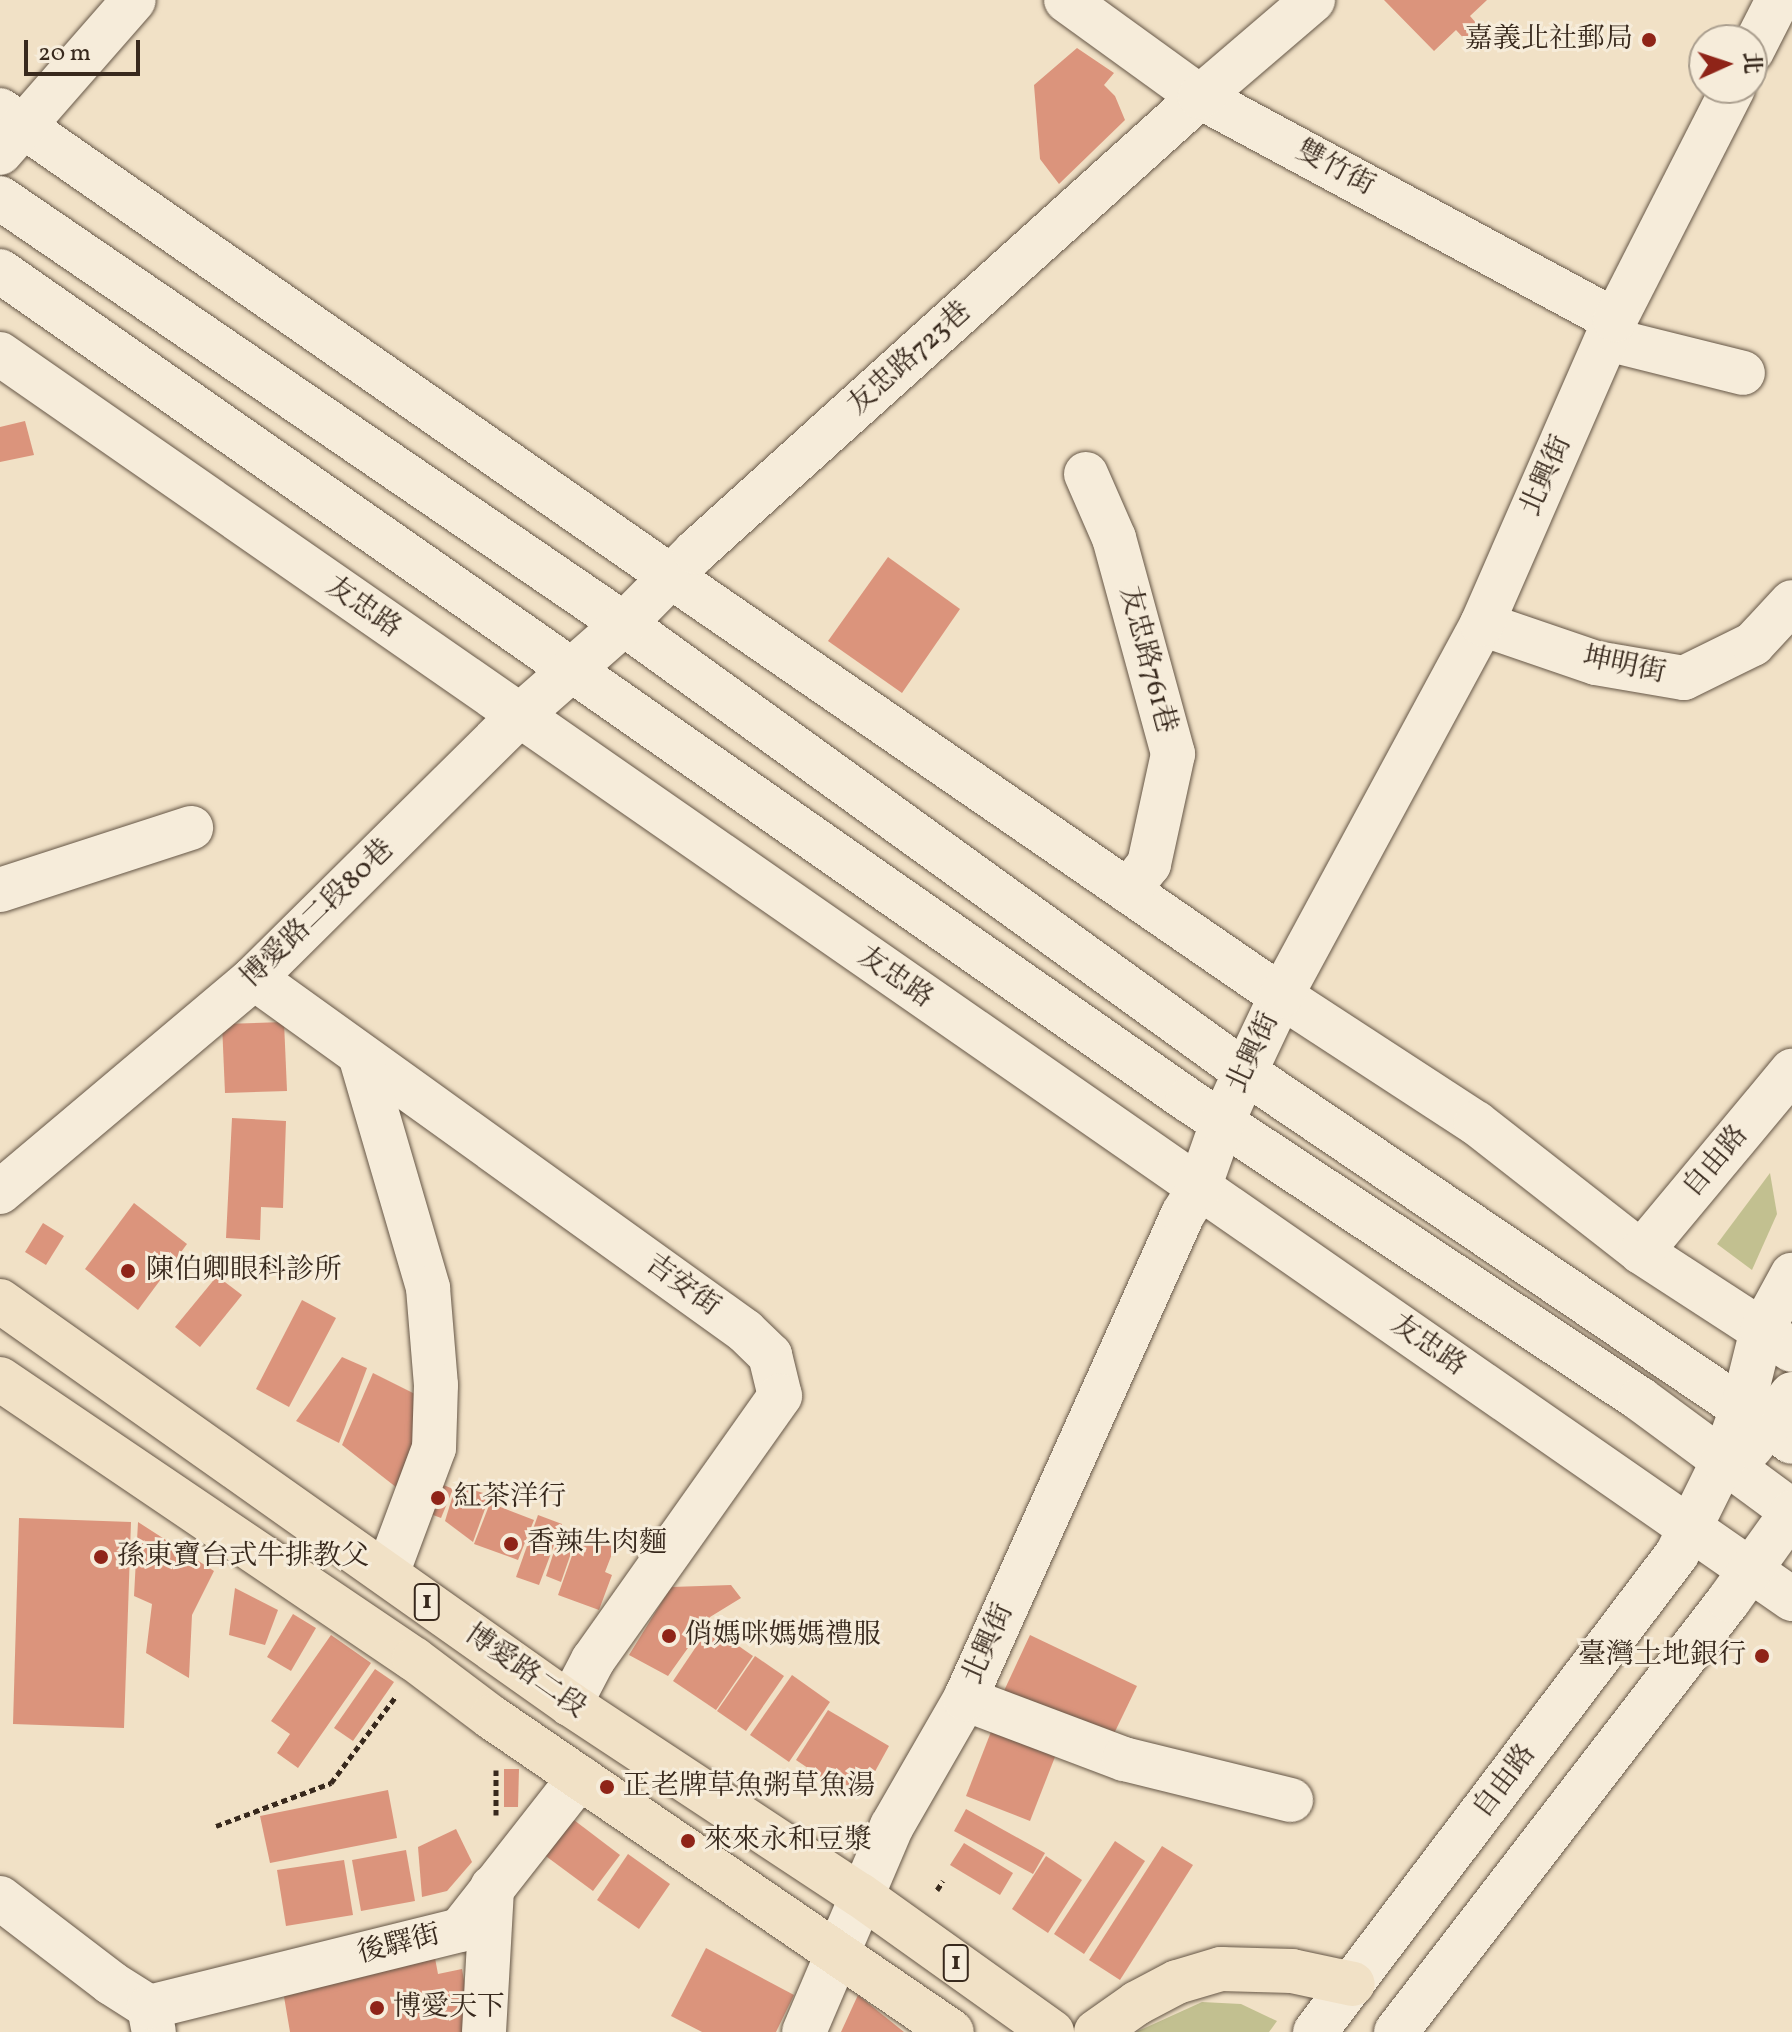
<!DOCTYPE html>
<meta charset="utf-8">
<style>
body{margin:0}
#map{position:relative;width:1792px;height:2032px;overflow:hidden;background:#f1e1c6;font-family:Vollkorn,"Noto Serif TC",serif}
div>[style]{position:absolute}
.green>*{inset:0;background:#c2c090}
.building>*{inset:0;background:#db947c}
.path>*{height:5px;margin-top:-2.5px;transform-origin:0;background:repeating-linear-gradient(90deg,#38291d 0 6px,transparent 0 10px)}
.roads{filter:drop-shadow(0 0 2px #665747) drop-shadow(0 0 2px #665747)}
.minor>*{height:44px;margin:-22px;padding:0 22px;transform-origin:22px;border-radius:22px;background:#f6ecda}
.major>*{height:44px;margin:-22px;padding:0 22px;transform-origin:22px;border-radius:22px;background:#f1e1c6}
.dots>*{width:22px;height:22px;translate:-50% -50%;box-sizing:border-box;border:4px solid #f6ecda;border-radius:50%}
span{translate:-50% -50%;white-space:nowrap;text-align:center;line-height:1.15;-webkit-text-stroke:6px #f6ecda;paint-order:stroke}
.shield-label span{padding:2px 6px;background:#f6ecda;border:2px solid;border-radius:6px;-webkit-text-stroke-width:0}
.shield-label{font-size:26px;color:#38291d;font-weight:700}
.poi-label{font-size:28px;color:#38291d}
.right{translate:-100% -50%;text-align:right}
.left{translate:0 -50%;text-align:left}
.street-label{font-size:28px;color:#38291d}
.north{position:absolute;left:1688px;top:24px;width:80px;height:80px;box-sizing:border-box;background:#f6ecda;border:2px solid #aa9e8e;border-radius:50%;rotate:87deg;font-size:22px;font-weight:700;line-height:32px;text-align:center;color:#38291d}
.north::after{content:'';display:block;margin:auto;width:28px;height:36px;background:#8f2418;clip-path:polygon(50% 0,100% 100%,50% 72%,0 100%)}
.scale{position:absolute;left:24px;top:40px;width:116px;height:36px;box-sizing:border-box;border:4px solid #38291d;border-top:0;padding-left:10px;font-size:24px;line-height:28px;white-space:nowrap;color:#38291d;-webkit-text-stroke:6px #f6ecda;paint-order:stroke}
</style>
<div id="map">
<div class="green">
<div style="clip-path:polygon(1770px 1173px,1777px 1214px,1752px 1270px,1717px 1244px)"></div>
<div style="clip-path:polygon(1202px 2002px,1241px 2004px,1277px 2021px,1269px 2032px,1136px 2032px)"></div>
</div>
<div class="building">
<div style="clip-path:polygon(1384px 0,1487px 0,1470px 16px,1483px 31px,1469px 44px,1456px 30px,1434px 51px)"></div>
<div style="clip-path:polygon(1077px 48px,1114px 73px,1104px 85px,1115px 96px,1125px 120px,1059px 184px,1040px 159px,1034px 85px)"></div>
<div style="clip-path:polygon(25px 421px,34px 455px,0 462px,0 427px)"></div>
<div style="clip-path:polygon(888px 557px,960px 609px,902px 693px,828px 641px)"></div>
<div style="clip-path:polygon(284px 1022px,287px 1091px,225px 1093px,222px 1024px)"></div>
<div style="clip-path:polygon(232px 1118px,286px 1121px,283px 1208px,261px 1207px,260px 1240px,226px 1238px)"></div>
<div style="clip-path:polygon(134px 1203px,187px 1244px,138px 1310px,85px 1269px)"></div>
<div style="clip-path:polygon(43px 1223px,64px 1236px,46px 1265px,25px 1252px)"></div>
<div style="clip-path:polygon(217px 1276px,242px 1295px,200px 1347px,175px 1327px)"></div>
<div style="clip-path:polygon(302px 1300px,336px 1318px,289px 1407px,256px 1389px)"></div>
<div style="clip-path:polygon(342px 1357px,367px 1368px,339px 1443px,296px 1421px)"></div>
<div style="clip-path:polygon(373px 1373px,427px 1400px,410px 1498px,342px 1445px)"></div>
<div style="clip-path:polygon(432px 1480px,453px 1489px,441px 1518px,420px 1510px)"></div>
<div style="clip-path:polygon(456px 1485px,490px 1495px,473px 1542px,445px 1521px)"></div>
<div style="clip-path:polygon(490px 1503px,534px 1520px,518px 1560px,474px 1544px)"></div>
<div style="clip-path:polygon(538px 1515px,562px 1524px,539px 1585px,516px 1577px)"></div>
<div style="clip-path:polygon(19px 1518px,131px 1522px,124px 1728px,13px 1724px)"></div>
<div style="clip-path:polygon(138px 1522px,214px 1571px,192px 1615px,189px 1678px,146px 1653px,152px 1604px,134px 1596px)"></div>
<div style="clip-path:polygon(562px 1527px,578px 1533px,561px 1582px,546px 1576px)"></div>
<div style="clip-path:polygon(580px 1533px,615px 1546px,605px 1572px,612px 1575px,599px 1610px,558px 1595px)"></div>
<div style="clip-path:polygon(731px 1585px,741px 1598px,710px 1617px,668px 1676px,629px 1655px,671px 1587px)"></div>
<div style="clip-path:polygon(235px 1588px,278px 1610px,265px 1645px,229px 1635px)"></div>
<div style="clip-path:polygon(293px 1614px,316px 1628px,291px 1671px,267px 1657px)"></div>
<div style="clip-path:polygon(710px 1626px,753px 1656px,716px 1710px,673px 1681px)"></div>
<div style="clip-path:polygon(331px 1635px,371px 1663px,298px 1768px,277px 1753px,290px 1734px,271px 1721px)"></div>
<div style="clip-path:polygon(1030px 1635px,1137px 1686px,1109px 1744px,1003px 1693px)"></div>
<div style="clip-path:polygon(755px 1656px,784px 1676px,746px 1731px,717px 1711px)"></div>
<div style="clip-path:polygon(375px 1669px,394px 1682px,353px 1741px,334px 1728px)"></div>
<div style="clip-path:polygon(792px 1675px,830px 1702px,789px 1762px,750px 1735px)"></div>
<div style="clip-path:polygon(828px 1710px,889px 1746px,867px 1786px,839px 1789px,796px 1760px)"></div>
<div style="clip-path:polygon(996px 1719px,1060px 1744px,1030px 1821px,966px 1796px)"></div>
<div style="clip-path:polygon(504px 1769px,519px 1769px,518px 1807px,504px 1807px)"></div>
<div style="clip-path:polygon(388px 1790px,397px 1838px,270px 1863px,260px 1816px)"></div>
<div style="clip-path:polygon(966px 1809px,1045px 1853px,1033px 1874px,954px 1831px)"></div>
<div style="clip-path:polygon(570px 1817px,620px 1855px,593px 1891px,543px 1854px)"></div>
<div style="clip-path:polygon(456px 1829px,472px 1862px,447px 1891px,422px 1897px,418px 1847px)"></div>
<div style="clip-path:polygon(1115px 1841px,1145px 1861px,1084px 1954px,1054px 1934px)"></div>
<div style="clip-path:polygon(964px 1843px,1013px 1873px,1000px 1895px,950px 1865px)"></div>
<div style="clip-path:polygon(1162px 1846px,1193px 1865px,1120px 1980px,1089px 1960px)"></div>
<div style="clip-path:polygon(406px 1850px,415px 1901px,361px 1911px,352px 1860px)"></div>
<div style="clip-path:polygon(628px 1854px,670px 1884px,639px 1929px,597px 1900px)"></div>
<div style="clip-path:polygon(1046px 1856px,1082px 1880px,1048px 1933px,1012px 1909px)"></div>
<div style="clip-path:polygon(344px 1860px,353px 1915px,286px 1926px,277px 1870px)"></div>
<div style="clip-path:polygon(706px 1948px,794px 1995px,776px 2032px,702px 2032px,671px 2016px)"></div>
<div style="clip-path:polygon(435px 1958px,438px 1974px,462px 1969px,473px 2032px,290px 2032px,282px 1985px)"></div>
<div style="clip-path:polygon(858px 1995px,904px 2032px,841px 2032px)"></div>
</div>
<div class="path">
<div style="left:496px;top:1770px;width:45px;rotate:90deg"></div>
<div style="left:216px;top:1826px;width:123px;rotate:-20.5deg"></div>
<div style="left:331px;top:1783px;width:109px;rotate:-53.2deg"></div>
<div style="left:937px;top:1890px;width:11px;rotate:-56deg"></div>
</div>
<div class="roads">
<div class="minor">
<div style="left:1066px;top:0;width:165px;rotate:35.9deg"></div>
<div style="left:1200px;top:97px;width:471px;rotate:28.3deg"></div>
<div style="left:1752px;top:51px;width:57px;rotate:-63deg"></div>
<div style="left:0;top:110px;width:820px;rotate:34.81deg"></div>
<div style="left:673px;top:578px;width:738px;rotate:34.51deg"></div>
<div style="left:1281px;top:996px;width:233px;rotate:33.1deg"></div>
<div style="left:1476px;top:1123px;width:209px;rotate:38deg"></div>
<div style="left:1641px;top:1252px;width:180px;rotate:33deg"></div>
<div style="left:0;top:153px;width:203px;rotate:-48.8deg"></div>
<div style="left:0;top:198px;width:756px;rotate:34.32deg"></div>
<div style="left:624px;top:624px;width:766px;rotate:35.81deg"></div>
<div style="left:1245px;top:1072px;width:660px;rotate:34.08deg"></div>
<div style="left:0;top:271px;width:1449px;rotate:34.91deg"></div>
<div style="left:1188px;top:1100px;width:542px;rotate:33.48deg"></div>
<div style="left:1640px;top:1399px;width:189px;rotate:36.4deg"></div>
<div style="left:1607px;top:339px;width:140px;rotate:14deg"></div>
<div style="left:0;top:354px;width:2182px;rotate:34.79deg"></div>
<div style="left:1086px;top:474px;width:70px;rotate:66.4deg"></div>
<div style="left:1114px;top:538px;width:224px;rotate:74.7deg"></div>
<div style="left:1173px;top:754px;width:113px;rotate:102.3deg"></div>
<div style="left:1149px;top:864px;width:34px;rotate:128deg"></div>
<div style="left:1482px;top:624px;width:120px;rotate:18.9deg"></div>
<div style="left:1596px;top:663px;width:89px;rotate:9.7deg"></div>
<div style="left:1684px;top:678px;width:77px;rotate:-26.2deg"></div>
<div style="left:1753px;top:644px;width:57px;rotate:-47.1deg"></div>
<div style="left:0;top:890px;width:201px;rotate:-18deg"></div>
<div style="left:254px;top:978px;width:605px;rotate:35.71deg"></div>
<div style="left:745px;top:1331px;width:35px;rotate:44deg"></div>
<div style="left:770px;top:1355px;width:42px;rotate:76.3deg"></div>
<div style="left:780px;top:1396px;width:324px;rotate:125.3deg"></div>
<div style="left:593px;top:1660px;width:50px;rotate:117.6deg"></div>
<div style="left:360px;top:1055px;width:243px;rotate:73.7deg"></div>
<div style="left:428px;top:1288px;width:97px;rotate:85.3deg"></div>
<div style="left:436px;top:1385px;width:63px;rotate:91.8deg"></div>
<div style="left:434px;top:1448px;width:134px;rotate:110.5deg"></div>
<div style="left:0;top:1192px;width:332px;rotate:-40.1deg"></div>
<div style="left:254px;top:978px;width:371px;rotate:-44.7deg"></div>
<div style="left:518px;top:717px;width:141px;rotate:-41.3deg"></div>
<div style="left:624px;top:624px;width:101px;rotate:-45.4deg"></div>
<div style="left:695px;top:552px;width:680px;rotate:-42.02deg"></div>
<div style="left:1200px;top:97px;width:149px;rotate:-40.6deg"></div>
<div style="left:1641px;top:1252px;width:236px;rotate:-50.2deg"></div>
<div style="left:1751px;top:1447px;width:67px;rotate:-52.3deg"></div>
<div style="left:965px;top:1699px;width:170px;rotate:20.7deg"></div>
<div style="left:1124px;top:1759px;width:172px;rotate:13.8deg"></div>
<div style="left:0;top:1898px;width:140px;rotate:37.4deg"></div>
<div style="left:111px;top:1983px;width:45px;rotate:32.3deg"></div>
<div style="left:149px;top:2007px;width:25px;rotate:79deg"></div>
<div style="left:149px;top:2007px;width:320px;rotate:-13.9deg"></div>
<div style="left:460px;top:1930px;width:194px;rotate:-51.9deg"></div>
<div style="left:484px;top:2032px;width:145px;rotate:-86.8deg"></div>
<div style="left:804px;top:2032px;width:224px;rotate:-66.9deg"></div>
<div style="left:892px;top:1826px;width:146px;rotate:-60.1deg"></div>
<div style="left:965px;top:1699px;width:532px;rotate:-65.8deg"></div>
<div style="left:1183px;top:1214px;width:31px;rotate:-58deg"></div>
<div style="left:1199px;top:1188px;width:69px;rotate:-70.5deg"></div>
<div style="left:1222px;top:1123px;width:56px;rotate:-65.7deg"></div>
<div style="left:1245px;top:1072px;width:84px;rotate:-64.7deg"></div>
<div style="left:1281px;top:996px;width:423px;rotate:-61.6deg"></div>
<div style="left:1482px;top:624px;width:332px;rotate:-66.4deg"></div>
<div style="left:1615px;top:320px;width:260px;rotate:-63deg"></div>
<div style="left:1315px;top:2032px;width:600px;rotate:-52.86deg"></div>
<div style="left:1677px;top:1554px;width:104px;rotate:-63.7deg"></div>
<div style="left:1723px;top:1461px;width:59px;rotate:-70deg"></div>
<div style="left:1743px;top:1406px;width:78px;rotate:-76deg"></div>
<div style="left:1762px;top:1330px;width:63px;rotate:-61.4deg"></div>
<div style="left:1396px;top:2032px;width:545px;rotate:-52.37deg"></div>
<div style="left:1729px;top:1600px;width:108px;rotate:-54.4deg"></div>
</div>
<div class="major">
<div style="left:0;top:1301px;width:698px;rotate:35.26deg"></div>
<div style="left:570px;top:1704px;width:347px;rotate:33.4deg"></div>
<div style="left:860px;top:1895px;width:236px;rotate:35.5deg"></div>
<div style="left:0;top:1379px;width:500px;rotate:34.1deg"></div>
<div style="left:414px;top:1659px;width:96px;rotate:37deg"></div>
<div style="left:491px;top:1717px;width:558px;rotate:34.34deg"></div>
<div style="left:1096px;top:2032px;width:50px;rotate:-35.3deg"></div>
<div style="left:1137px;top:2003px;width:45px;rotate:-27.7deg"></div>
<div style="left:1177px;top:1982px;width:46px;rotate:-16.5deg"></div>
<div style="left:1221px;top:1969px;width:71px;rotate:1.6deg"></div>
<div style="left:1292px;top:1971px;width:62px;rotate:12deg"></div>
</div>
</div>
<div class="dots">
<div style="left:1649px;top:40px;background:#8f2418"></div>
<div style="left:128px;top:1271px;background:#8f2418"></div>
<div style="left:438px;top:1498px;background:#8f2418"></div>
<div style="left:511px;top:1544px;background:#8f2418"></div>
<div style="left:101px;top:1557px;background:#8f2418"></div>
<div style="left:669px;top:1636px;background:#8f2418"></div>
<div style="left:1762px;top:1656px;background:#8f2418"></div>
<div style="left:607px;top:1787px;background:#8f2418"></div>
<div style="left:688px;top:1841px;background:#8f2418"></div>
<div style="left:377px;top:2008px;background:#8f2418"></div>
</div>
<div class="shield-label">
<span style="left:427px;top:1602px">1</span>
<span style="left:956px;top:1963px">1</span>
</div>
<div class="poi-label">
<span class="right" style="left:1633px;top:40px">嘉義北社郵局</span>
<span class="left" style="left:146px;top:1271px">陳伯卿眼科診所</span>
<span class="left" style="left:454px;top:1498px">紅茶洋行</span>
<span class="left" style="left:527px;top:1544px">香辣牛肉麵</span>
<span class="left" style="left:117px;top:1557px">孫東寶台式牛排教父</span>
<span class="left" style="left:685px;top:1636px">俏媽咪媽媽禮服</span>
<span class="right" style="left:1746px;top:1656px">臺灣土地銀行</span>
<span class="left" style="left:623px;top:1787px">正老牌草魚粥草魚湯</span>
<span class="left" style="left:704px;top:1841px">來來永和豆漿</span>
<span class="left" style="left:393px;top:2008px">博愛天下</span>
</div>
<div class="street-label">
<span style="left:1335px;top:169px;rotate:28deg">雙竹街</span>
<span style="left:910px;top:359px;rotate:-42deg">友忠路723巷</span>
<span style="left:1547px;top:476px;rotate:-66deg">北興街</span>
<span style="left:363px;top:608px;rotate:35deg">友忠路</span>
<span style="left:1147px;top:660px;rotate:75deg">友忠路761巷</span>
<span style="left:1624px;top:666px;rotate:12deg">坤明街</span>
<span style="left:318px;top:914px;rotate:-44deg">博愛路二段80巷</span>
<span style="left:895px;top:978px;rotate:35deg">友忠路</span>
<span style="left:1254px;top:1053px;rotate:-65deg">北興街</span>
<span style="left:1716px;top:1162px;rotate:-50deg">自由路</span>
<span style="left:682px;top:1286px;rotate:36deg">吉安街</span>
<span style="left:1428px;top:1346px;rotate:35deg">友忠路</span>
<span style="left:989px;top:1644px;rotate:-66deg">北興街</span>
<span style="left:525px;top:1672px;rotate:35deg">博愛路二段</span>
<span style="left:1505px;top:1782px;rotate:-53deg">自由路</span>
<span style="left:399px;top:1945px;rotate:-14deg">後驛街</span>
</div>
<div class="north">北</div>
<div class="scale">20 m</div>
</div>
